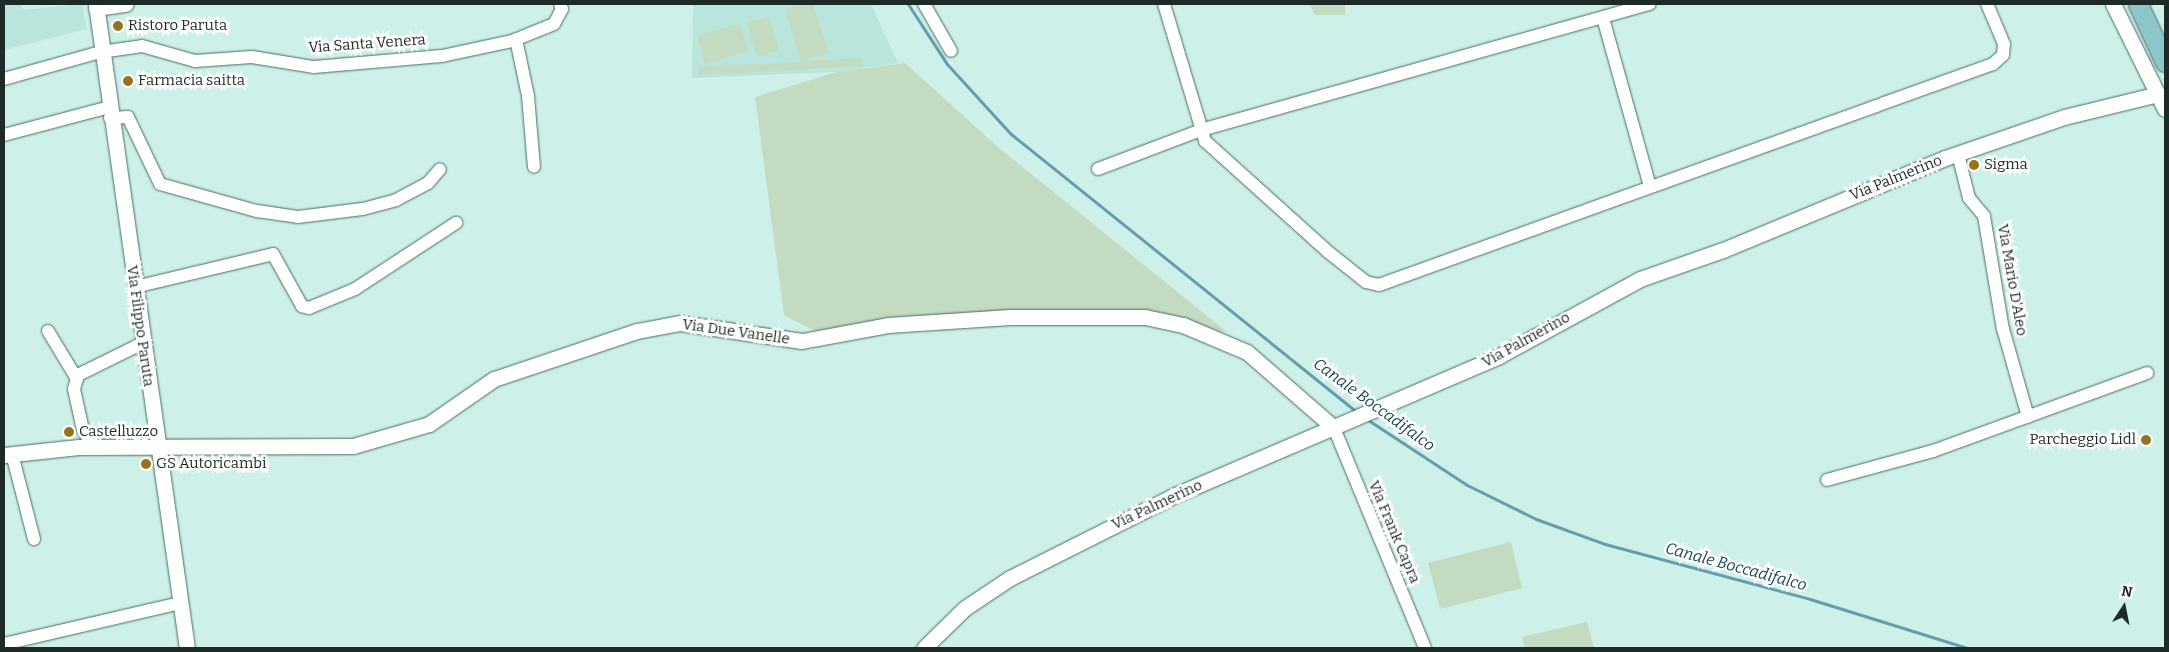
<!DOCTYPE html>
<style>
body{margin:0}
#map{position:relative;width:2169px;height:652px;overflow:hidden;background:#cdf1e9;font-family:Bitter,serif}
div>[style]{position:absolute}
.built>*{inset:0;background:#b9e5dc}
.green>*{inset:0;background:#c3dbc0}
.stream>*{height:3px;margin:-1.5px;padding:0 1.5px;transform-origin:1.5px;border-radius:1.5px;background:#659daf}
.roads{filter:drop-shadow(0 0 1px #4a6a64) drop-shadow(0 0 1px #4a6a64)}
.minor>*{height:12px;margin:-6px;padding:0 6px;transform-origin:6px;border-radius:6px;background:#fff}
.tertiary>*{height:15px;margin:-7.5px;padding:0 7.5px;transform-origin:7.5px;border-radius:7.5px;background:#fff}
.primary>*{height:19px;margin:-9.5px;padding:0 9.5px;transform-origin:9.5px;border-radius:9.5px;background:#8ac6ca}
.dots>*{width:14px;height:14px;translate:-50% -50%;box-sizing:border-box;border:2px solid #fff;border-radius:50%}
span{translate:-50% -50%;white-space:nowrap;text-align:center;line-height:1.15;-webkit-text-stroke:5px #fff;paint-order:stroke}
.poi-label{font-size:15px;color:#1d2a28}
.left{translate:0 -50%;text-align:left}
.right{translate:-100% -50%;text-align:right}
.street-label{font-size:15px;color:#1d2a28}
.water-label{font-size:16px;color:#164755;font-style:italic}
.frame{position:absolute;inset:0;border:5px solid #1d2a28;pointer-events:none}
.north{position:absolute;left:2099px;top:582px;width:50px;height:50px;-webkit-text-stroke:4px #fff;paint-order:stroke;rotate:11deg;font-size:14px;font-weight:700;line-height:20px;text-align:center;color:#1d2a28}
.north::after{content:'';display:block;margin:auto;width:18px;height:22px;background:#1d2a28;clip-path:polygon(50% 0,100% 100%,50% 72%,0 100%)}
</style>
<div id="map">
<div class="built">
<div style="clip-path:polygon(4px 4px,21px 4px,23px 10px,82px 4px,87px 29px,4px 50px)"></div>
<div style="clip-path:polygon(693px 4px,871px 4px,898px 63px,837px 72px,692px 78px)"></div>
</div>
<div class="green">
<div style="clip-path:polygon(804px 4px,813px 4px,829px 53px,804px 61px,862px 58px,862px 66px,699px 75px,699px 67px,801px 62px,785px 9px)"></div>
<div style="clip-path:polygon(1309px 4px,1345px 4px,1345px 15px,1315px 15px)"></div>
<div style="clip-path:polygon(769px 17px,779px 50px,757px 57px,747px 23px)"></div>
<div style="clip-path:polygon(740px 23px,748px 51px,705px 64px,697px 36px)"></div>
<div style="clip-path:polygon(905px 63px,999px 148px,1227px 332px,1104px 317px,824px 336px,784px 315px,755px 97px,837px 72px)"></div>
<div style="clip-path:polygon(1511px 542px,1522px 588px,1440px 609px,1428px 563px)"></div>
<div style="clip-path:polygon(1587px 622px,1594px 648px,1525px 648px,1522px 637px)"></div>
</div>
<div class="stream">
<div style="left:908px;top:4px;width:72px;rotate:57deg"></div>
<div style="left:947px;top:64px;width:95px;rotate:47.6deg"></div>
<div style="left:1011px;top:134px;width:442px;rotate:38.8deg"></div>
<div style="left:1365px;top:418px;width:122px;rotate:33.3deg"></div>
<div style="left:1467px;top:485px;width:77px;rotate:26.2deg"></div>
<div style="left:1536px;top:519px;width:73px;rotate:19.9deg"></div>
<div style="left:1605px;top:544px;width:212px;rotate:15deg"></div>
<div style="left:1810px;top:599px;width:164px;rotate:17.3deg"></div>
</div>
<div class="roads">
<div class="minor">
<div style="left:924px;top:4px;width:54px;rotate:60.1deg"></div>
<div style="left:1164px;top:4px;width:143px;rotate:73.3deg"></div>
<div style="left:1205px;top:141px;width:164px;rotate:42deg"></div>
<div style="left:1327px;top:251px;width:50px;rotate:38.5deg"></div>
<div style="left:1366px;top:282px;width:13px;rotate:13deg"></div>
<div style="left:1379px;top:285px;width:653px;rotate:-19.8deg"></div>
<div style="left:1993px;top:64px;width:13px;rotate:-42deg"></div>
<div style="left:2003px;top:55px;width:11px;rotate:-85deg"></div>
<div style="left:2004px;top:44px;width:43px;rotate:-113deg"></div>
<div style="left:1603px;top:18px;width:174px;rotate:74.4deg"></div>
<div style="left:516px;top:39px;width:58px;rotate:78.1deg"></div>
<div style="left:528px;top:96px;width:71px;rotate:85.2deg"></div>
<div style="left:4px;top:79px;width:101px;rotate:-15.6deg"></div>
<div style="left:101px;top:52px;width:41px;rotate:-8.3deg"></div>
<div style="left:142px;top:46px;width:55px;rotate:15.8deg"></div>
<div style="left:195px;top:61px;width:57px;rotate:-4deg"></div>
<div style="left:252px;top:57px;width:63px;rotate:9.2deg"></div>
<div style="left:314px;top:67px;width:128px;rotate:-4.9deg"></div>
<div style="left:442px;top:56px;width:72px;rotate:-12.1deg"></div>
<div style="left:512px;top:41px;width:45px;rotate:-22deg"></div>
<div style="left:554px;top:24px;width:17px;rotate:-62deg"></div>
<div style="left:562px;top:9px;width:5px;rotate:-112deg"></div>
<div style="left:110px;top:118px;width:18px;rotate:-3deg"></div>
<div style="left:128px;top:117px;width:74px;rotate:64.5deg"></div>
<div style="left:160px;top:184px;width:101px;rotate:15.6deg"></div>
<div style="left:257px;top:211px;width:41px;rotate:8.3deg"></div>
<div style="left:298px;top:217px;width:65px;rotate:-7deg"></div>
<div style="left:363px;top:209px;width:34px;rotate:-15deg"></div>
<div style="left:396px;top:200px;width:36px;rotate:-28deg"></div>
<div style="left:428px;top:183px;width:18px;rotate:-49deg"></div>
<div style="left:4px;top:135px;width:109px;rotate:-14.9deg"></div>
<div style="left:1958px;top:154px;width:45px;rotate:76deg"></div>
<div style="left:1969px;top:198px;width:23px;rotate:50deg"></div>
<div style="left:1984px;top:216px;width:115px;rotate:80.5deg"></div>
<div style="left:2003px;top:329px;width:91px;rotate:74.1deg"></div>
<div style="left:1098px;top:169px;width:110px;rotate:-20.7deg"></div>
<div style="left:1201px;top:130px;width:466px;rotate:-15.7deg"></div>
<div style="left:135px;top:287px;width:142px;rotate:-13.4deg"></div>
<div style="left:273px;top:254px;width:60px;rotate:60.9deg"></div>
<div style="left:302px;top:306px;width:7px;rotate:16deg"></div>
<div style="left:309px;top:308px;width:50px;rotate:-22.4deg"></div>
<div style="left:355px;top:289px;width:121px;rotate:-33.2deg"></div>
<div style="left:48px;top:331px;width:56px;rotate:58.9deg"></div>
<div style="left:1334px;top:428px;width:238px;rotate:67.5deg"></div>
<div style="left:93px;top:447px;width:20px;rotate:-120deg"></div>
<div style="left:83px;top:430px;width:42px;rotate:-102.4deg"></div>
<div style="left:74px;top:389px;width:15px;rotate:-74deg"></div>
<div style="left:78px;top:375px;width:72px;rotate:-26.2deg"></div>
<div style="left:12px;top:454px;width:88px;rotate:75.5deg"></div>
<div style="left:1827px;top:480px;width:110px;rotate:-15.3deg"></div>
<div style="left:1933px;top:451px;width:228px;rotate:-20deg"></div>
<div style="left:4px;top:644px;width:181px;rotate:-13.1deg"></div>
</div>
<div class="tertiary">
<div style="left:96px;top:4px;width:650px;rotate:81.96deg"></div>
<div style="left:2113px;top:4px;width:117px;rotate:63.7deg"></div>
<div style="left:96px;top:8px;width:30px;rotate:-8deg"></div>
<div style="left:4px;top:455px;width:75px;rotate:-6.1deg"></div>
<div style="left:79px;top:447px;width:274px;rotate:-0.2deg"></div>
<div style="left:353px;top:446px;width:79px;rotate:-16.1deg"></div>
<div style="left:429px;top:424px;width:79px;rotate:-34.7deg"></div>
<div style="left:494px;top:379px;width:151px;rotate:-18.6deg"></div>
<div style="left:637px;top:331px;width:44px;rotate:-10.5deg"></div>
<div style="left:680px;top:323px;width:123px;rotate:8.4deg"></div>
<div style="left:802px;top:341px;width:87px;rotate:-10.5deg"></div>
<div style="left:888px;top:325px;width:122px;rotate:-3.8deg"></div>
<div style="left:1010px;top:317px;width:135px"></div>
<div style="left:1145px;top:317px;width:39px;rotate:12deg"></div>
<div style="left:1183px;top:325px;width:69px;rotate:22.9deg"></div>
<div style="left:1247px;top:352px;width:116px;rotate:41.1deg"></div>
<div style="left:924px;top:648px;width:57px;rotate:-44.3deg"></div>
<div style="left:965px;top:608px;width:54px;rotate:-33.7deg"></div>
<div style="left:1010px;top:578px;width:182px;rotate:-26.7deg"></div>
<div style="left:1173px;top:496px;width:355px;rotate:-23.2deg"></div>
<div style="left:1499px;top:356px;width:161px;rotate:-28.6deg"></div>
<div style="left:1640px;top:279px;width:88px;rotate:-19.3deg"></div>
<div style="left:1723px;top:250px;width:240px;rotate:-22.5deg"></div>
<div style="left:1945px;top:158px;width:126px;rotate:-19deg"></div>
<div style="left:2064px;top:117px;width:97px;rotate:-13.7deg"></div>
</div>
<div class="primary">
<div style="left:2138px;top:4px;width:64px;rotate:65deg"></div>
</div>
</div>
<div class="dots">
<div style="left:118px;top:26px;background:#97721c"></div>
<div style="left:128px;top:81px;background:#97721c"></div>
<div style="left:1974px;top:165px;background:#97721c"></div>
<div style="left:69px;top:432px;background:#97721c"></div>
<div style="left:2146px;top:440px;background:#97721c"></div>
<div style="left:146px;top:464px;background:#97721c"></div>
</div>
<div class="poi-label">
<span class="left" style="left:128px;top:26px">Ristoro Paruta</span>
<span class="left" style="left:138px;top:81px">Farmacia saitta</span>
<span class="left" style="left:1984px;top:165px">Sigma</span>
<span class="left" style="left:79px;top:432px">Castelluzzo</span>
<span class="right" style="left:2136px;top:440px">Parcheggio Lidl</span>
<span class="left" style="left:156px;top:464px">GS Autoricambi</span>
</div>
<div class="street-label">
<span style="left:367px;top:44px;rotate:-4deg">Via Santa Venera</span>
<span style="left:1896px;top:178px;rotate:-22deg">Via Palmerino</span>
<span style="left:2012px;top:280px;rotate:80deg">Via Mario D'Aleo</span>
<span style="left:140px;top:326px;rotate:82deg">Via Filippo Paruta</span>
<span style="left:736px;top:332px;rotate:8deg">Via Due Vanelle</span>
<span style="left:1526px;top:340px;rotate:-29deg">Via Palmerino</span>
<span style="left:1157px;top:505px;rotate:-25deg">Via Palmerino</span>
<span style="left:1394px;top:532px;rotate:67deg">Via Frank Capra</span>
</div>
<div class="water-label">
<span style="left:1374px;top:405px;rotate:36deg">Canale Boccadifalco</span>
<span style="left:1736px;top:567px;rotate:15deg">Canale Boccadifalco</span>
</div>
<div class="frame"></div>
<div class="north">N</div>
</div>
